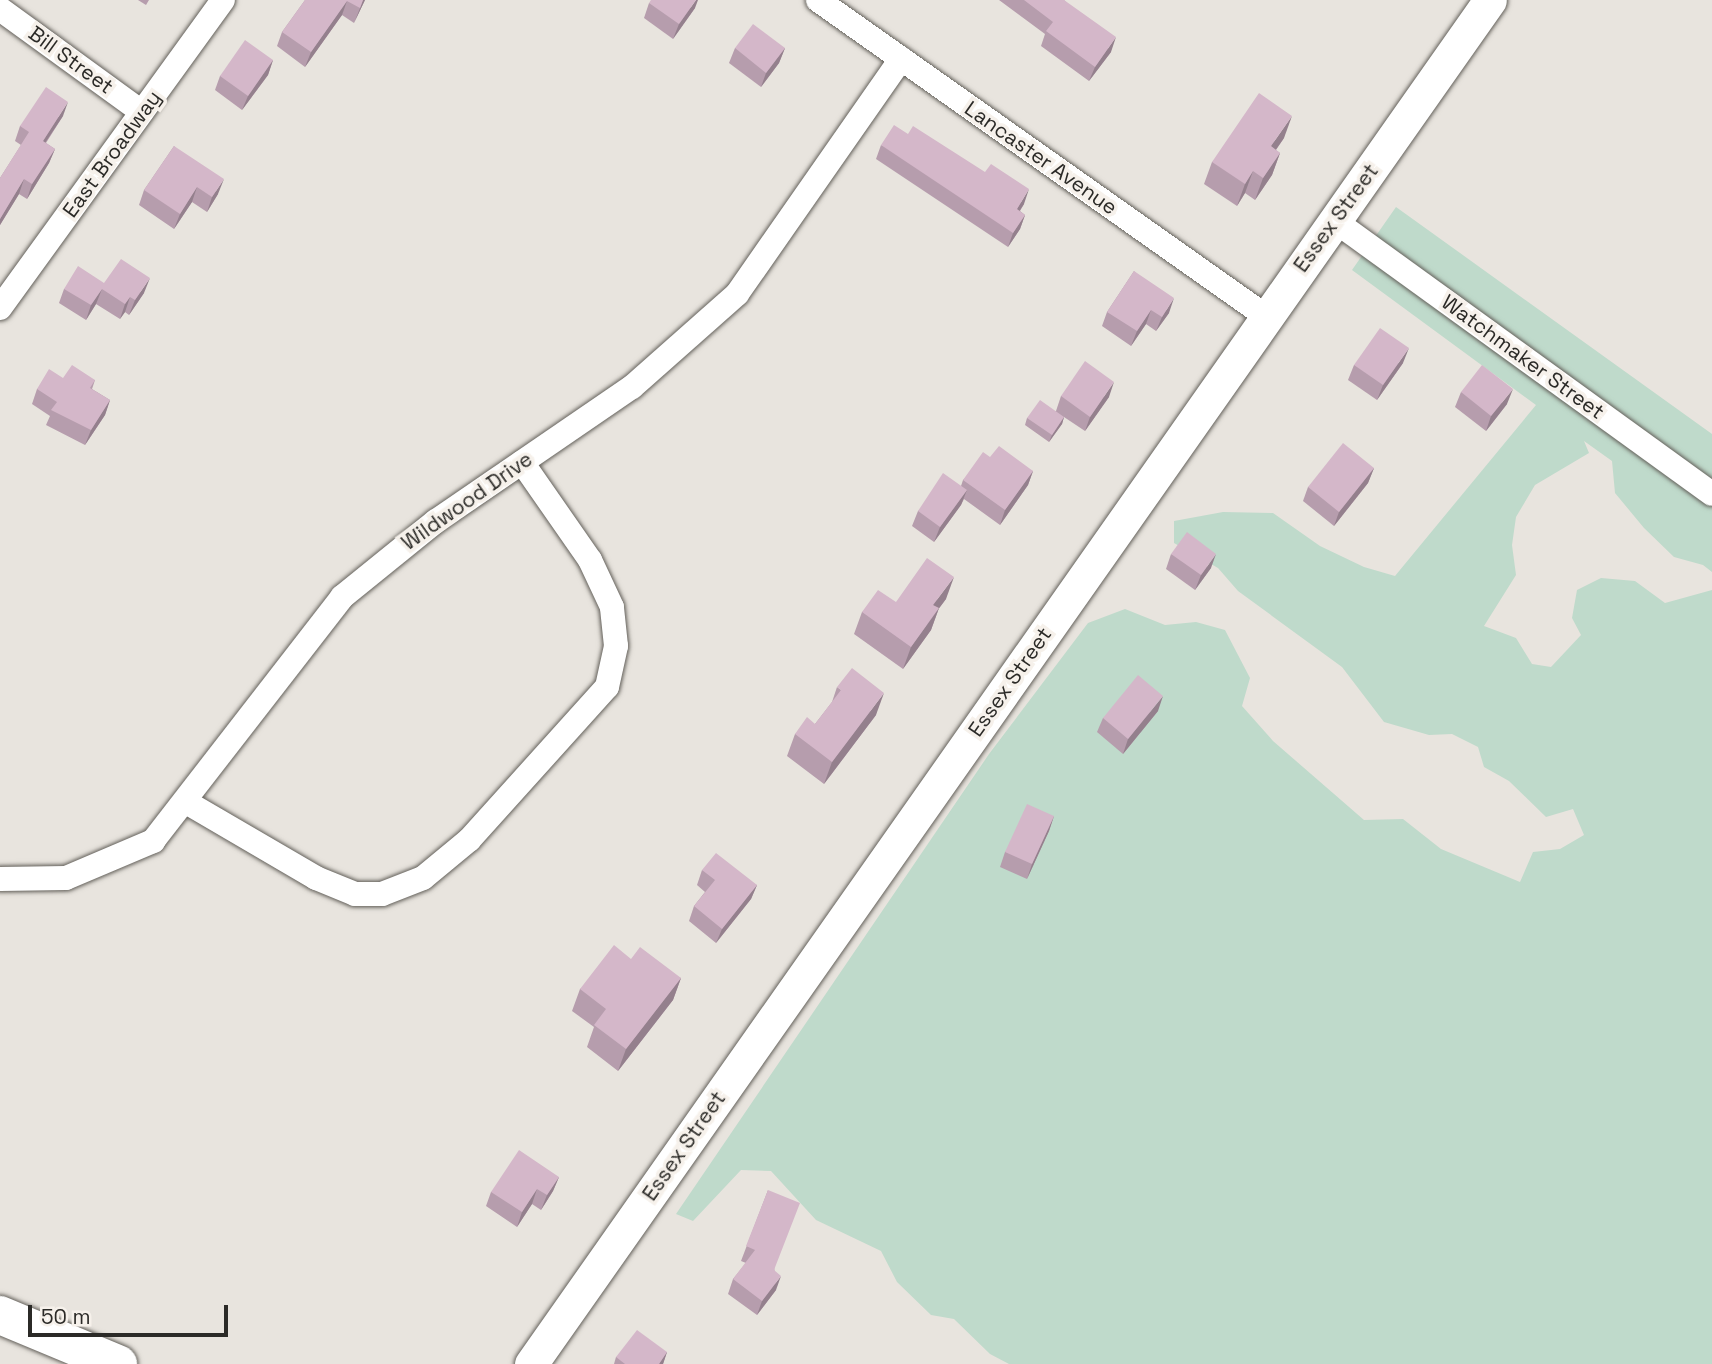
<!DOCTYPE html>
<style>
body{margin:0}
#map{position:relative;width:1712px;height:1364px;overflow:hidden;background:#e8e4de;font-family:"Space Grotesk",sans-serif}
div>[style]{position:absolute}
.green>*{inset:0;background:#bfdacb}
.roads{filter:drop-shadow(0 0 2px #63605a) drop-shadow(0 0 2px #63605a)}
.street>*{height:24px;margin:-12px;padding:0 12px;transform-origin:12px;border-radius:12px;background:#fff}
.secondary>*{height:33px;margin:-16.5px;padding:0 16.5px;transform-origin:16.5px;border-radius:16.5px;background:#fff}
.highway>*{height:38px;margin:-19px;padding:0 19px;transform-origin:19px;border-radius:19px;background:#fff}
.wall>*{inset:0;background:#b69dad}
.shaded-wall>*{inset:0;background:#94808d}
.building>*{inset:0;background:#d4b7c9}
span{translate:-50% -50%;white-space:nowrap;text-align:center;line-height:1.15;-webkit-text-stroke:7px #f6f1eb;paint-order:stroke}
.street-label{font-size:21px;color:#2b2a27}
.scale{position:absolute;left:28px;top:1305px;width:200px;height:32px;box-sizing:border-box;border:4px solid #2b2a27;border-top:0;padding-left:9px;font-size:21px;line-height:24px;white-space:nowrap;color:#2b2a27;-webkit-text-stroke:5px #f6f1eb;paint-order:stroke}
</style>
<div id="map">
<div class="green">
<div style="clip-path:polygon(1396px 207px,1712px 434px,1712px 572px,1703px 565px,1674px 557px,1644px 528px,1615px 493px,1612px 461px,1584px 441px,1589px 453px,1535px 485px,1516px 517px,1512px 545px,1516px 575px,1484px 626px,1516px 638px,1532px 664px,1551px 667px,1581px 635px,1572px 618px,1577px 590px,1601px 578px,1635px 581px,1665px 603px,1712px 590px,1712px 1364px,1009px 1364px,990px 1354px,954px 1319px,931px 1315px,897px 1282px,881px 1251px,816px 1220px,771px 1171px,741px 1170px,693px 1221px,676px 1214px,989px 754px,1088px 623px,1125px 609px,1165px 625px,1196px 622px,1225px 630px,1250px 678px,1242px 706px,1273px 741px,1364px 820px,1403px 819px,1441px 849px,1520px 882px,1533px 852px,1560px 849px,1584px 835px,1573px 809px,1546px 817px,1509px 781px,1484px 767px,1478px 747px,1452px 734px,1429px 735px,1384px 722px,1342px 667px,1238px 591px,1218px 568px,1174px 543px,1174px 521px,1223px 512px,1273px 513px,1320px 546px,1364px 567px,1395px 576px,1536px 405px,1352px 270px)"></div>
</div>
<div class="roads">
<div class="street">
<div style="left:818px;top:0;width:546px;rotate:35.23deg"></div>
<div style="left:0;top:9px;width:175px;rotate:36deg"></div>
<div style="left:1335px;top:221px;width:465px;rotate:35.9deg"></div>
<div style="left:0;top:308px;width:380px;rotate:-54.1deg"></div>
<div style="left:186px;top:802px;width:151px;rotate:30.3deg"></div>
<div style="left:316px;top:878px;width:42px;rotate:22.3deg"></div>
<div style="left:355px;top:894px;width:27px"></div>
<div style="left:382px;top:894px;width:44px;rotate:-21.3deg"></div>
<div style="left:423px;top:878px;width:60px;rotate:-39.6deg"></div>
<div style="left:469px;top:840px;width:206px;rotate:-48deg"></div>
<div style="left:607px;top:687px;width:42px;rotate:-77.6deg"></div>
<div style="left:616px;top:646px;width:39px;rotate:-96deg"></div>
<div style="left:612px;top:607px;width:52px;rotate:-115.1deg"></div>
<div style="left:590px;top:560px;width:119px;rotate:-124.8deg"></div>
<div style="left:0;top:879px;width:66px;rotate:-0.9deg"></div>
<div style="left:66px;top:878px;width:95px;rotate:-23deg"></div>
<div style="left:153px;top:841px;width:309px;rotate:-52.2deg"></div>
<div style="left:342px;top:597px;width:121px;rotate:-39deg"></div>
<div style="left:436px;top:521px;width:237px;rotate:-34.4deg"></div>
<div style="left:632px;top:387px;width:140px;rotate:-41.5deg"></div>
<div style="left:737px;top:294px;width:287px;rotate:-55.1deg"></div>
</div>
<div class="secondary">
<div style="left:531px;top:1364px;width:1667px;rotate:-54.89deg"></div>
</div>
<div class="highway">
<div style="left:0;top:1315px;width:128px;rotate:22.6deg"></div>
</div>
</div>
<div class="wall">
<div style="clip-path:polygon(138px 0,149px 0,146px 5px)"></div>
<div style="clip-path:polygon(305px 0,365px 0,354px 23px,342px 15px,305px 67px,277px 46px,282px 32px)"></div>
<div style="clip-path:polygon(999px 0,1064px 0,1111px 52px,1089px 81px,1041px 46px,1045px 34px)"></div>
<div style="clip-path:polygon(649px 3px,695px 8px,673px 39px,644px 18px)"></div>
<div style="clip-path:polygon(735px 48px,785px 48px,779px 63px,761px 87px,729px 63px)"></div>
<div style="clip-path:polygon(273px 60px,268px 75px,242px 110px,215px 90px,220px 76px)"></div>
<div style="clip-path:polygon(63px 116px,46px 143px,55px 149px,49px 163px,27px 199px,19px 194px,0 225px,0 178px,21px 145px,15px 141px,20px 126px)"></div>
<div style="clip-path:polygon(1284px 138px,1276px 150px,1280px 153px,1272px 175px,1255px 200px,1245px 193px,1237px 206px,1204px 184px,1212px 162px)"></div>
<div style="clip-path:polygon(881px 145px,1024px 204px,1020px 211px,1025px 215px,1020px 229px,1008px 247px,876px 159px)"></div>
<div style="clip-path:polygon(174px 146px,218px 194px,207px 212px,192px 202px,174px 229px,139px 205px,144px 190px)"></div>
<div style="clip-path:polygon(1134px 271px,1169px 313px,1156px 331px,1146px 324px,1131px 346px,1102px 326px,1107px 312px)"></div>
<div style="clip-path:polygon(104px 283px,144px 293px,129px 315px,125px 312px,120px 319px,96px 304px,86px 320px,59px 303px,64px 289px)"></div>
<div style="clip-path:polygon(1403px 363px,1377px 400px,1348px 380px,1354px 365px)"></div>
<div style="clip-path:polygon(63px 378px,95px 380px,92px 389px,110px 400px,105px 415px,85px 445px,46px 425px,50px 416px,32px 404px,37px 389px)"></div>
<div style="clip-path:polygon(1461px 392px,1507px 404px,1486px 431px,1455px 407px)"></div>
<div style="clip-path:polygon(1061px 396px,1109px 397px,1085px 431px,1064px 417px,1062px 424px,1049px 442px,1025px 425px,1027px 418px,1056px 411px)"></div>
<div style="clip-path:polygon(990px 457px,1033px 471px,1028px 485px,1000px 525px,964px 499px,961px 505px,934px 542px,912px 526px,918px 511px,961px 486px,963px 480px)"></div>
<div style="clip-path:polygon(1374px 468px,1368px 483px,1334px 526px,1303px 501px,1308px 487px)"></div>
<div style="clip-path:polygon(1171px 554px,1211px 568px,1195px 590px,1166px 569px)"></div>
<div style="clip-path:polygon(946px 599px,939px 608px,931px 630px,903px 669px,854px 634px,862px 612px,896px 602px)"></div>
<div style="clip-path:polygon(837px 687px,876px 715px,824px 784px,787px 756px,795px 734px,815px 724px,832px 702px)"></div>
<div style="clip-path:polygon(1158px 711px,1123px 754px,1097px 732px,1103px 718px)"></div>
<div style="clip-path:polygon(1054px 816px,1049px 831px,1027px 879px,1000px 867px,1005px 852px)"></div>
<div style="clip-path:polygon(702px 870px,757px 885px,751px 899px,716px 943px,689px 921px,694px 906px,705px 892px,697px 885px)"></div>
<div style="clip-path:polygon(631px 959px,681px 978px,673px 1000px,618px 1071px,587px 1047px,594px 1027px,572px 1011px,580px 989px)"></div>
<div style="clip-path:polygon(559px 1177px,553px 1191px,541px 1210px,532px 1204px,517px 1227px,486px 1206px,491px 1192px)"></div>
<div style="clip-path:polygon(768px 1190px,776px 1290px,757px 1315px,728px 1294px,733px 1279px,746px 1263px,741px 1261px)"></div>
<div style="clip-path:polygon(667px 1352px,663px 1364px,614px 1364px,616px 1357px)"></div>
</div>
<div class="shaded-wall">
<div style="clip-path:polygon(363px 0,365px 0,354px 23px,360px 8px)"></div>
<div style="clip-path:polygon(696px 0,698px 0,695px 8px,673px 39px,679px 24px)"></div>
<div style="clip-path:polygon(347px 1px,342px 15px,305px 67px,311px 52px)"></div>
<div style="clip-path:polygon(1116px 37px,1111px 52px,1089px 81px,1095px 67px)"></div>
<div style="clip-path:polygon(785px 48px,779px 63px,761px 87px,766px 73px)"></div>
<div style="clip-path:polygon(273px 60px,268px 75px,242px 110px,248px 96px)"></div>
<div style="clip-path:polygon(68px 102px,63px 116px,37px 155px,43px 141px)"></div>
<div style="clip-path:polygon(1292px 116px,1284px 138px,1263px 168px,1271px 146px)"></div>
<div style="clip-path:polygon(55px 149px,49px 163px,27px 199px,32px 184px)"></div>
<div style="clip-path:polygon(1280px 153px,1272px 175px,1255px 200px,1263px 178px)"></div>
<div style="clip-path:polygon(1253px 171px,1245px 193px,1237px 206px,1245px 184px)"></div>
<div style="clip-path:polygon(24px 179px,19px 194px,0 225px,0 219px)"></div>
<div style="clip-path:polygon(224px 179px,218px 194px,207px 212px,212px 197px)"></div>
<div style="clip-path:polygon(197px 187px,192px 202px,174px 229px,180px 214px)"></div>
<div style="clip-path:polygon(1029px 189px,1024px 204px,1011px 224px,1017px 209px)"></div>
<div style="clip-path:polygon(1025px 215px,1020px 229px,1008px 247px,1013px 233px)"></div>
<div style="clip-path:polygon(150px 278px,144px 293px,129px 315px,135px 300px)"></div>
<div style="clip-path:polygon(102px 289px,96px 304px,86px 320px,91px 305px)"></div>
<div style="clip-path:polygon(130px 297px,125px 312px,120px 319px,125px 304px)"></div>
<div style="clip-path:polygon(1174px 298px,1169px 313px,1156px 331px,1162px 317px)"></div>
<div style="clip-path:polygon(1151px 310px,1146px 324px,1131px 346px,1137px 331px)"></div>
<div style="clip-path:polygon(1409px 348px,1403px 363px,1377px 400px,1383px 385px)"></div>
<div style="clip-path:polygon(1114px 382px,1109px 397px,1085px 431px,1090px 417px)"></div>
<div style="clip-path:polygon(1513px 389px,1507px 404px,1486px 431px,1491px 416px)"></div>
<div style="clip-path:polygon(110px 400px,105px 415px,85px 445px,91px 430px)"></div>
<div style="clip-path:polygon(1064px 417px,1062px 424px,1049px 442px,1052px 435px)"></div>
<div style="clip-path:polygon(1374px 468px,1368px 483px,1334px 526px,1339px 512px)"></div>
<div style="clip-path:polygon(1033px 471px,1028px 485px,1000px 525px,1005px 510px)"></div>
<div style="clip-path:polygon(967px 490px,961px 505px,934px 542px,940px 527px)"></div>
<div style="clip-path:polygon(1216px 554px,1211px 568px,1195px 590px,1201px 575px)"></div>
<div style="clip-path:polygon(954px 577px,946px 599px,926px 626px,933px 605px)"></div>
<div style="clip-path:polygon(939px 608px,931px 630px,903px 669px,911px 647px)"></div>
<div style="clip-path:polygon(884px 693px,876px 715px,824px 784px,832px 762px)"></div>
<div style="clip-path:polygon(1163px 696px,1158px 711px,1123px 754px,1128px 739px)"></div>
<div style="clip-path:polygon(1054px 816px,1049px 831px,1027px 879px,1032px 864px)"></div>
<div style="clip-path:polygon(757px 885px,751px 899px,716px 943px,722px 929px)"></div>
<div style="clip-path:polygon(681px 978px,673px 1000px,618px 1071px,626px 1049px)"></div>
<div style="clip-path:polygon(559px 1177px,553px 1191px,541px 1210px,547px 1195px)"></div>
<div style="clip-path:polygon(537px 1189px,532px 1204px,517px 1227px,522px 1212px)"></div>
<div style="clip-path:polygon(781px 1276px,776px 1290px,757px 1315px,762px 1301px)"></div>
<div style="clip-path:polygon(667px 1352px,663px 1364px,659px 1364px)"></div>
</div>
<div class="building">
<div style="clip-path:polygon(305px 0,363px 0,360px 8px,347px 1px,311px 52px,282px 32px)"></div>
<div style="clip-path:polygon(651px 0,696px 0,679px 24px,649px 3px)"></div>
<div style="clip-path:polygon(1024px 0,1064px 0,1116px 37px,1095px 67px,1046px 31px,1053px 22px)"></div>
<div style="clip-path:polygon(753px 24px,785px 48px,766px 73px,735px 48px)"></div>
<div style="clip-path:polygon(245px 40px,273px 60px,248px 96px,220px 76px)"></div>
<div style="clip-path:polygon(46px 87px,68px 102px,43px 141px,55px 149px,32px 184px,24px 179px,0 219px,0 178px,29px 132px,20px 126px)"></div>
<div style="clip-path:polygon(1259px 93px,1292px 116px,1271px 146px,1280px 153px,1263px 178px,1253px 171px,1245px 184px,1212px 162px)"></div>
<div style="clip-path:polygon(894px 125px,908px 134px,913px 126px,985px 172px,991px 164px,1029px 189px,1017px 209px,1025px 215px,1013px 233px,881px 145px)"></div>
<div style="clip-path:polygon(174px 146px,224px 179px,212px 197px,197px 187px,180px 214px,144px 190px)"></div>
<div style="clip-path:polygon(121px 259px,150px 278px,135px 300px,130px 297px,125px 304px,102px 289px,91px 305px,64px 289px,78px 266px,104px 283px)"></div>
<div style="clip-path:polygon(1134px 271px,1174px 298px,1162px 317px,1151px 310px,1137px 331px,1107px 312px)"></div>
<div style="clip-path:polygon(1380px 328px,1409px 348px,1383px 385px,1354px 365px)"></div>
<div style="clip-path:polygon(1085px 361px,1114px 382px,1090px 417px,1061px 396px)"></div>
<div style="clip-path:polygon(72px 365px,95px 380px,90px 388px,110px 400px,91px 430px,51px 410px,57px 402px,37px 389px,49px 369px,63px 378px)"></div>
<div style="clip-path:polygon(1482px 365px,1513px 389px,1491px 416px,1461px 392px)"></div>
<div style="clip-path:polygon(1040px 400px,1064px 417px,1052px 435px,1027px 418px)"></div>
<div style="clip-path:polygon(1343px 443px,1374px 468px,1339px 512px,1308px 487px)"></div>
<div style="clip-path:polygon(999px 446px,1033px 471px,1005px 510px,963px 480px,983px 452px,990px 457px)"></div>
<div style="clip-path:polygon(943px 473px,967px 490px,940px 527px,918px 511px)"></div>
<div style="clip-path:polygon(1187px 532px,1216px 554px,1201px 575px,1171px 554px)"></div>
<div style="clip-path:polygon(927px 558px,954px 577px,933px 605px,939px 608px,911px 647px,862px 612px,878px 590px,896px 602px)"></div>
<div style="clip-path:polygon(852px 668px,884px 693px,832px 762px,795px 734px,807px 717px,815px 724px,841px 690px,837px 687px)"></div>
<div style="clip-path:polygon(1138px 675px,1163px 696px,1128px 739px,1103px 718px)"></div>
<div style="clip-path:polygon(1027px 804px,1054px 816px,1032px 864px,1005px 852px)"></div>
<div style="clip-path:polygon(716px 853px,757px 885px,722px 929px,694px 906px,715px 880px,702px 870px)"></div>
<div style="clip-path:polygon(614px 945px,631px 959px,640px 947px,681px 978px,626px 1049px,594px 1025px,606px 1009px,580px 989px)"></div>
<div style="clip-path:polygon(519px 1150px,559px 1177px,547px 1195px,537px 1189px,522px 1212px,491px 1192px)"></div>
<div style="clip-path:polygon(768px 1190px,800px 1203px,774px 1270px,781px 1276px,762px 1301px,733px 1279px,755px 1250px,746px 1246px)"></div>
<div style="clip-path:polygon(637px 1330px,667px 1352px,659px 1364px,625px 1364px,616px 1357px)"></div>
</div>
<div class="street-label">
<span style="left:71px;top:60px;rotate:36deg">Bill Street</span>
<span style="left:112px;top:154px;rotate:-54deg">East Broadway</span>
<span style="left:1041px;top:158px;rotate:35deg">Lancaster Avenue</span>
<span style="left:1336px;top:218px;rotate:-54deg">Essex Street</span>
<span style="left:1523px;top:357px;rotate:36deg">Watchmaker Street</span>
<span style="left:467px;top:501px;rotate:-35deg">Wildwood Drive</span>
<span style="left:1010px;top:682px;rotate:-55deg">Essex Street</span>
<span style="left:684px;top:1146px;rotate:-55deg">Essex Street</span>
</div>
<div class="scale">50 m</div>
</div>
